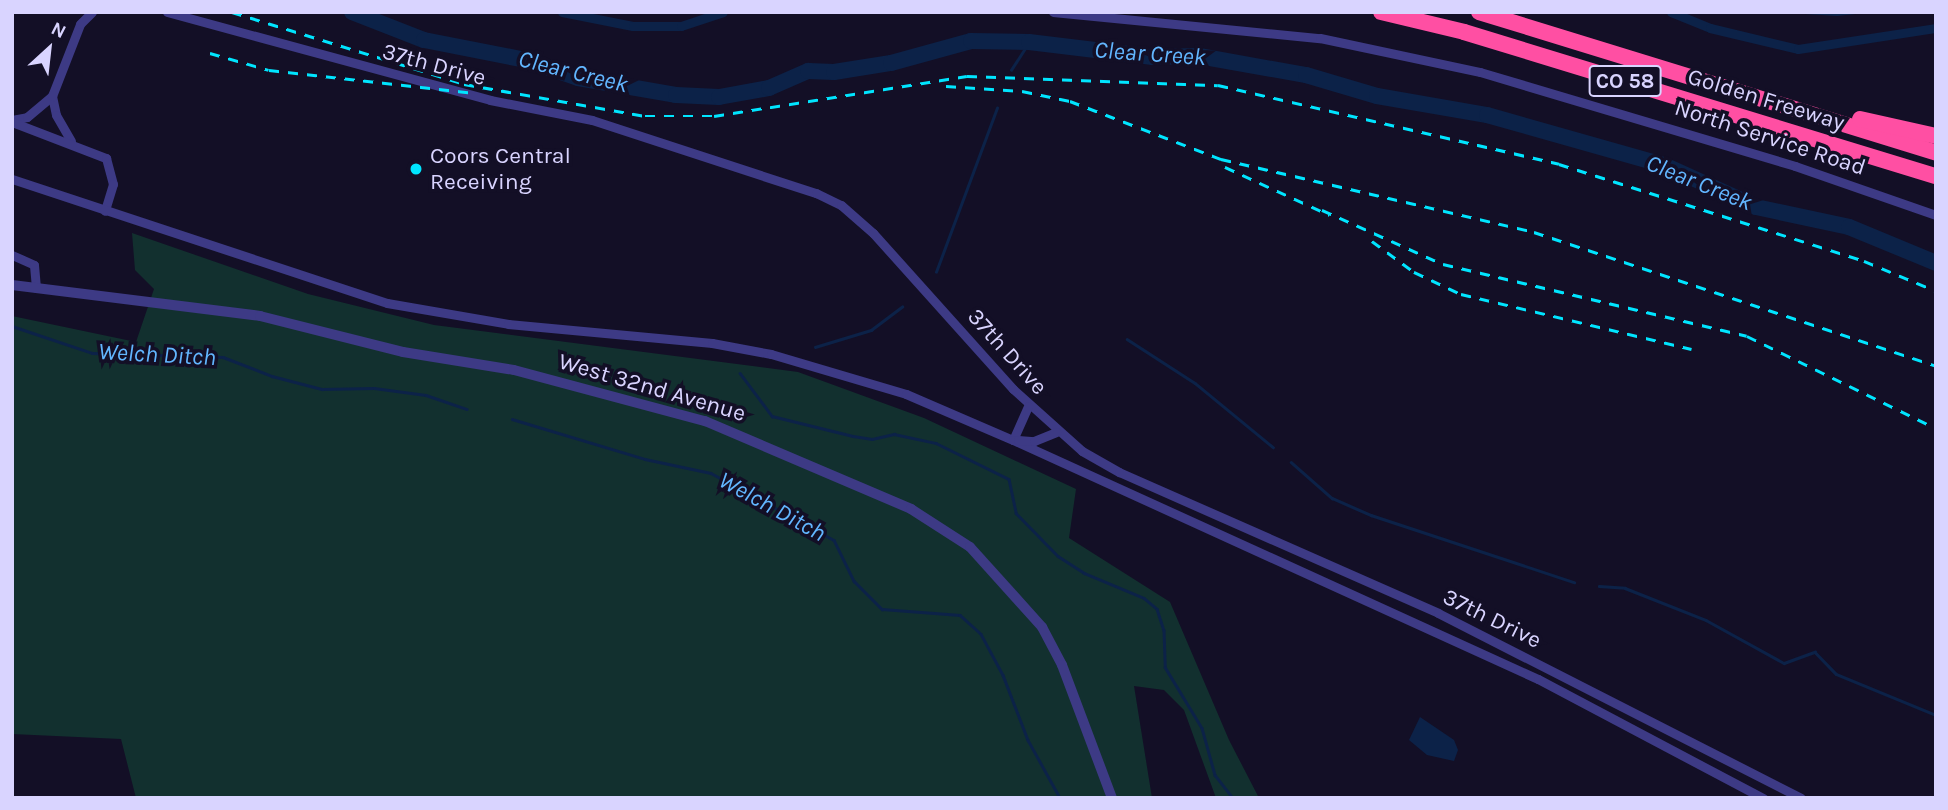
<!DOCTYPE html>
<style>
body{margin:0}
#map{position:relative;width:1948px;height:810px;overflow:hidden;background:#130f26;font-family:Karla,sans-serif}
div>[style]{position:absolute}
.green>*{inset:0;background:#12302f}
.water>*{inset:0;background:#0c2248}
.stream>*{height:2.5px;margin:-1.25px;padding:0 1.25px;transform-origin:1.25px;border-radius:1.25px;background:#0c2248}
.canal>*{height:9px;margin:-4.5px;padding:0 4.5px;transform-origin:4.5px;border-radius:4.5px;background:#0c2248}
.river>*{height:16px;margin:-8px;padding:0 8px;transform-origin:8px;border-radius:8px;background:#0c2248}
.minor>*{height:9px;margin:-4.5px;padding:0 4.5px;transform-origin:4.5px;border-radius:4.5px;background:#3d3a85}
.tertiary>*{height:10px;margin:-5px;padding:0 5px;transform-origin:5px;border-radius:5px;background:#3d3a85}
.motorway>*{height:16px;margin:-8px;padding:0 8px;transform-origin:8px;border-radius:8px;background:#ff4fa3}
.rail>*{height:2.5px;margin-top:-1.25px;transform-origin:0;background:repeating-linear-gradient(90deg,#00e5ff 0 10px,transparent 0 19px)}
.dots>*{width:19px;height:19px;translate:-50% -50%;box-sizing:border-box;border:4px solid #130f26;border-radius:50%}
span{translate:-50% -50%;white-space:nowrap;text-align:center;line-height:1.15;-webkit-text-stroke:7px #130f26;paint-order:stroke}
.shield-label span{padding:2px 5px;background:#130f26;border:2px solid;border-radius:5px;-webkit-text-stroke-width:0}
.shield-label{font-size:21px;color:#d9d4ff;font-weight:700}
.street-label{font-size:23px;color:#d9d4ff}
.poi-label{font-size:23px;color:#d9d4ff}
.left{translate:0 -50%;text-align:left}
.water-label{font-size:24px;color:#62b6ff;font-style:italic}
.frame{position:absolute;inset:0;border:14px solid #d9d4ff;pointer-events:none}
.north{position:absolute;left:14px;top:14px;width:70px;height:70px;-webkit-text-stroke:5px #130f26;paint-order:stroke;rotate:27deg;font-size:19px;font-weight:700;line-height:28px;text-align:center;color:#d9d4ff}
.north::after{content:'';display:block;margin:auto;width:24px;height:32px;background:#d9d4ff;clip-path:polygon(50% 0,100% 100%,50% 72%,0 100%)}
</style>
<div id="map">
<div class="green">
<div style="clip-path:polygon(132px 233px,308px 294px,434px 325px,798px 372px,924px 418px,1076px 489px,1069px 538px,1170px 602px,1229px 740px,1259px 798px,1216px 798px,1184px 710px,1164px 690px,1134px 686px,1152px 798px,136px 798px,121px 739px,12px 734px,12px 316px,136px 342px,154px 289px,135px 270px)"></div>
</div>
<div class="water">
<div style="clip-path:polygon(1772px 12px,1874px 12px,1837px 16px)"></div>
<div style="clip-path:polygon(1420px 717px,1454px 740px,1458px 750px,1454px 761px,1427px 755px,1409px 740px)"></div>
</div>
<div class="stream">
<div style="left:1011px;top:70px;width:33px;rotate:-57deg"></div>
<div style="left:936px;top:272px;width:175px;rotate:-69.6deg"></div>
<div style="left:12px;top:326px;width:84px;rotate:18.6deg"></div>
<div style="left:92px;top:353px;width:131px;rotate:1.7deg"></div>
<div style="left:223px;top:357px;width:53px;rotate:21.2deg"></div>
<div style="left:272px;top:376px;width:52px;rotate:14.6deg"></div>
<div style="left:322px;top:389px;width:52px;rotate:-1.1deg"></div>
<div style="left:374px;top:388px;width:52px;rotate:7.7deg"></div>
<div style="left:426px;top:395px;width:43px;rotate:18.9deg"></div>
<div style="left:1127px;top:339px;width:81px;rotate:32.9deg"></div>
<div style="left:1195px;top:383px;width:101px;rotate:39.4deg"></div>
<div style="left:815px;top:347px;width:59px;rotate:-16.9deg"></div>
<div style="left:871px;top:330px;width:39px;rotate:-37deg"></div>
<div style="left:740px;top:373px;width:54px;rotate:53.3deg"></div>
<div style="left:772px;top:416px;width:83px;rotate:13.9deg"></div>
<div style="left:853px;top:436px;width:19px;rotate:9deg"></div>
<div style="left:872px;top:439px;width:23px;rotate:-13deg"></div>
<div style="left:894px;top:434px;width:43px;rotate:12.1deg"></div>
<div style="left:936px;top:443px;width:81px;rotate:26.3deg"></div>
<div style="left:1009px;top:479px;width:35px;rotate:78deg"></div>
<div style="left:1016px;top:513px;width:60px;rotate:45.7deg"></div>
<div style="left:1058px;top:556px;width:31px;rotate:33deg"></div>
<div style="left:1084px;top:573px;width:65px;rotate:22.6deg"></div>
<div style="left:1144px;top:598px;width:17px;rotate:40deg"></div>
<div style="left:1157px;top:609px;width:22px;rotate:72deg"></div>
<div style="left:1164px;top:630px;width:37px;rotate:88deg"></div>
<div style="left:1165px;top:667px;width:71px;rotate:58.8deg"></div>
<div style="left:1202px;top:728px;width:49px;rotate:74.5deg"></div>
<div style="left:1215px;top:775px;width:29px;rotate:52deg"></div>
<div style="left:512px;top:419px;width:139px;rotate:16.7deg"></div>
<div style="left:645px;top:459px;width:67px;rotate:12deg"></div>
<div style="left:711px;top:473px;width:140px;rotate:28.6deg"></div>
<div style="left:834px;top:540px;width:46px;rotate:64deg"></div>
<div style="left:854px;top:581px;width:40px;rotate:45deg"></div>
<div style="left:882px;top:609px;width:78px;rotate:4.4deg"></div>
<div style="left:960px;top:615px;width:28px;rotate:42deg"></div>
<div style="left:981px;top:634px;width:47px;rotate:61.8deg"></div>
<div style="left:1003px;top:675px;width:70px;rotate:69deg"></div>
<div style="left:1028px;top:740px;width:66px;rotate:61.1deg"></div>
<div style="left:1291px;top:462px;width:55px;rotate:41.3deg"></div>
<div style="left:1332px;top:498px;width:43px;rotate:23.6deg"></div>
<div style="left:1371px;top:515px;width:214px;rotate:18.3deg"></div>
<div style="left:1599px;top:586px;width:26px;rotate:4deg"></div>
<div style="left:1625px;top:588px;width:87px;rotate:21.6deg"></div>
<div style="left:1706px;top:620px;width:89px;rotate:28.9deg"></div>
<div style="left:1784px;top:663px;width:33px;rotate:-20deg"></div>
<div style="left:1815px;top:652px;width:30px;rotate:46deg"></div>
<div style="left:1836px;top:674px;width:108px;rotate:22.3deg"></div>
</div>
<div class="canal">
<div style="left:562px;top:12px;width:72px;rotate:11.2deg"></div>
<div style="left:633px;top:26px;width:48px"></div>
<div style="left:681px;top:26px;width:44px;rotate:-18.4deg"></div>
<div style="left:1671px;top:12px;width:42px;rotate:22.3deg"></div>
<div style="left:1710px;top:28px;width:90px;rotate:13.4deg"></div>
<div style="left:1798px;top:49px;width:140px;rotate:-8.7deg"></div>
</div>
<div class="river">
<div style="left:352px;top:12px;width:77px;rotate:21.3deg"></div>
<div style="left:424px;top:40px;width:104px;rotate:11.1deg"></div>
<div style="left:526px;top:60px;width:55px;rotate:19.1deg"></div>
<div style="left:578px;top:78px;width:99px;rotate:9.8deg"></div>
<div style="left:676px;top:95px;width:43px;rotate:2.7deg"></div>
<div style="left:719px;top:97px;width:51px;rotate:-10.2deg"></div>
<div style="left:769px;top:88px;width:43px;rotate:-23.6deg"></div>
<div style="left:808px;top:71px;width:26px;rotate:2deg"></div>
<div style="left:834px;top:72px;width:58px;rotate:-9deg"></div>
<div style="left:891px;top:63px;width:83px;rotate:-15.4deg"></div>
<div style="left:971px;top:41px;width:58px;rotate:1deg"></div>
<div style="left:1029px;top:42px;width:125px;rotate:6.9deg"></div>
<div style="left:1153px;top:57px;width:46px;rotate:-1.2deg"></div>
<div style="left:1199px;top:56px;width:109px;rotate:10.1deg"></div>
<div style="left:1306px;top:75px;width:74px;rotate:16.5deg"></div>
<div style="left:1377px;top:96px;width:112px;rotate:9.8deg"></div>
<div style="left:1487px;top:115px;width:184px;rotate:15.8deg"></div>
<div style="left:1664px;top:165px;width:101px;rotate:24.5deg"></div>
<div style="left:1756px;top:207px;width:95px;rotate:12.1deg"></div>
<div style="left:1849px;top:227px;width:94px;rotate:22.5deg"></div>
</div>
<div class="minor">
<div style="left:167px;top:12px;width:335px;rotate:15.2deg"></div>
<div style="left:490px;top:100px;width:104px;rotate:11.1deg"></div>
<div style="left:592px;top:120px;width:236px;rotate:18.1deg"></div>
<div style="left:816px;top:193px;width:28px;rotate:26deg"></div>
<div style="left:841px;top:205px;width:43px;rotate:41.2deg"></div>
<div style="left:873px;top:233px;width:210px;rotate:48.1deg"></div>
<div style="left:1013px;top:389px;width:93px;rotate:41.9deg"></div>
<div style="left:1082px;top:451px;width:43px;rotate:29.6deg"></div>
<div style="left:1119px;top:472px;width:349px;rotate:23.8deg"></div>
<div style="left:1438px;top:613px;width:407px;rotate:27deg"></div>
<div style="left:1053px;top:12px;width:268px;rotate:5.6deg"></div>
<div style="left:1320px;top:38px;width:164px;rotate:12deg"></div>
<div style="left:1480px;top:72px;width:329px;rotate:16.6deg"></div>
<div style="left:1795px;top:166px;width:149px;rotate:19.2deg"></div>
<div style="left:52px;top:96px;width:19px;rotate:78deg"></div>
<div style="left:56px;top:115px;width:30px;rotate:60deg"></div>
<div style="left:12px;top:120px;width:15px;rotate:-11deg"></div>
<div style="left:27px;top:117px;width:33px;rotate:-40deg"></div>
<div style="left:52px;top:96px;width:77px;rotate:-68.7deg"></div>
<div style="left:80px;top:24px;width:17px;rotate:-45deg"></div>
<div style="left:12px;top:122px;width:101px;rotate:21deg"></div>
<div style="left:106px;top:158px;width:27px;rotate:75deg"></div>
<div style="left:113px;top:184px;width:28px;rotate:107deg"></div>
<div style="left:12px;top:179px;width:395px;rotate:18.3deg"></div>
<div style="left:387px;top:303px;width:123px;rotate:9.8deg"></div>
<div style="left:508px;top:324px;width:205px;rotate:5.3deg"></div>
<div style="left:712px;top:343px;width:60px;rotate:10.6deg"></div>
<div style="left:771px;top:354px;width:141px;rotate:16.5deg"></div>
<div style="left:906px;top:394px;width:116px;rotate:23.3deg"></div>
<div style="left:1013px;top:440px;width:37px;rotate:-66deg"></div>
<div style="left:12px;top:255px;width:24px;rotate:24deg"></div>
<div style="left:34px;top:265px;width:23px;rotate:85deg"></div>
<div style="left:1013px;top:440px;width:577px;rotate:24.48deg"></div>
<div style="left:1538px;top:679px;width:255px;rotate:27.9deg"></div>
<div style="left:1018px;top:440px;width:16px;rotate:4deg"></div>
<div style="left:1034px;top:441px;width:24px;rotate:-22deg"></div>
</div>
<div class="tertiary">
<div style="left:12px;top:285px;width:250px;rotate:7.1deg"></div>
<div style="left:260px;top:316px;width:147px;rotate:14.1deg"></div>
<div style="left:403px;top:352px;width:112px;rotate:9.2deg"></div>
<div style="left:514px;top:370px;width:198px;rotate:15deg"></div>
<div style="left:705px;top:421px;width:224px;rotate:23.1deg"></div>
<div style="left:911px;top:509px;width:70px;rotate:32.8deg"></div>
<div style="left:970px;top:547px;width:108px;rotate:48deg"></div>
<div style="left:1042px;top:627px;width:43px;rotate:62.2deg"></div>
<div style="left:1062px;top:665px;width:142px;rotate:69.4deg"></div>
</div>
<div class="motorway">
<div style="left:1381px;top:12px;width:85px;rotate:13.5deg"></div>
<div style="left:1464px;top:32px;width:493px;rotate:17deg"></div>
<div style="left:1479px;top:12px;width:478px;rotate:17.1deg"></div>
<div style="left:1860px;top:119px;width:78px;rotate:12.6deg"></div>
</div>
<div class="rail">
<div style="left:232px;top:12px;width:243px;rotate:17.2deg"></div>
<div style="left:464px;top:84px;width:184px;rotate:10deg"></div>
<div style="left:645px;top:116px;width:69px"></div>
<div style="left:714px;top:116px;width:256px;rotate:-9deg"></div>
<div style="left:967px;top:76px;width:251px;rotate:2.1deg"></div>
<div style="left:1218px;top:85px;width:350px;rotate:13deg"></div>
<div style="left:1559px;top:164px;width:320px;rotate:17.6deg"></div>
<div style="left:1864px;top:261px;width:78px;rotate:22.6deg"></div>
<div style="left:210px;top:53px;width:61px;rotate:16.1deg"></div>
<div style="left:269px;top:70px;width:207px;rotate:6.4deg"></div>
<div style="left:946px;top:86px;width:76px;rotate:3.8deg"></div>
<div style="left:1022px;top:91px;width:49px;rotate:11.8deg"></div>
<div style="left:1070px;top:101px;width:162px;rotate:21deg"></div>
<div style="left:1221px;top:159px;width:321px;rotate:13.1deg"></div>
<div style="left:1534px;top:232px;width:424px;rotate:18.4deg"></div>
<div style="left:1225px;top:167px;width:115px;rotate:24.6deg"></div>
<div style="left:1322px;top:210px;width:133px;rotate:24.1deg"></div>
<div style="left:1443px;top:264px;width:312px;rotate:13.3deg"></div>
<div style="left:1747px;top:336px;width:210px;rotate:26deg"></div>
<div style="left:1372px;top:241px;width:52px;rotate:36.4deg"></div>
<div style="left:1414px;top:272px;width:52px;rotate:25.1deg"></div>
<div style="left:1461px;top:294px;width:237px;rotate:13.4deg"></div>
</div>
<div class="dots">
<div style="left:416px;top:169px;background:#00e5ff"></div>
</div>
<div class="shield-label">
<span style="left:1625px;top:81px">CO 58</span>
</div>
<div class="street-label">
<span style="left:434px;top:65px;rotate:15deg">37th Drive</span>
<span style="left:1766px;top:100px;rotate:17deg">Golden Freeway</span>
<span style="left:1770px;top:138px;rotate:18deg">North Service Road</span>
<span style="left:1007px;top:352px;rotate:48deg">37th Drive</span>
<span style="left:652px;top:388px;rotate:16deg">West 32nd Avenue</span>
<span style="left:1492px;top:619px;rotate:26deg">37th Drive</span>
</div>
<div class="poi-label">
<span class="left" style="left:430px;top:169px">Coors Central<br>Receiving</span>
</div>
<div class="water-label">
<span style="left:1150px;top:54px;rotate:4deg">Clear Creek</span>
<span style="left:573px;top:72px;rotate:14deg">Clear Creek</span>
<span style="left:1699px;top:183px;rotate:22deg">Clear Creek</span>
<span style="left:157px;top:355px;rotate:3deg">Welch Ditch</span>
<span style="left:772px;top:507px;rotate:29deg">Welch Ditch</span>
</div>
<div class="frame"></div>
<div class="north">N</div>
</div>
